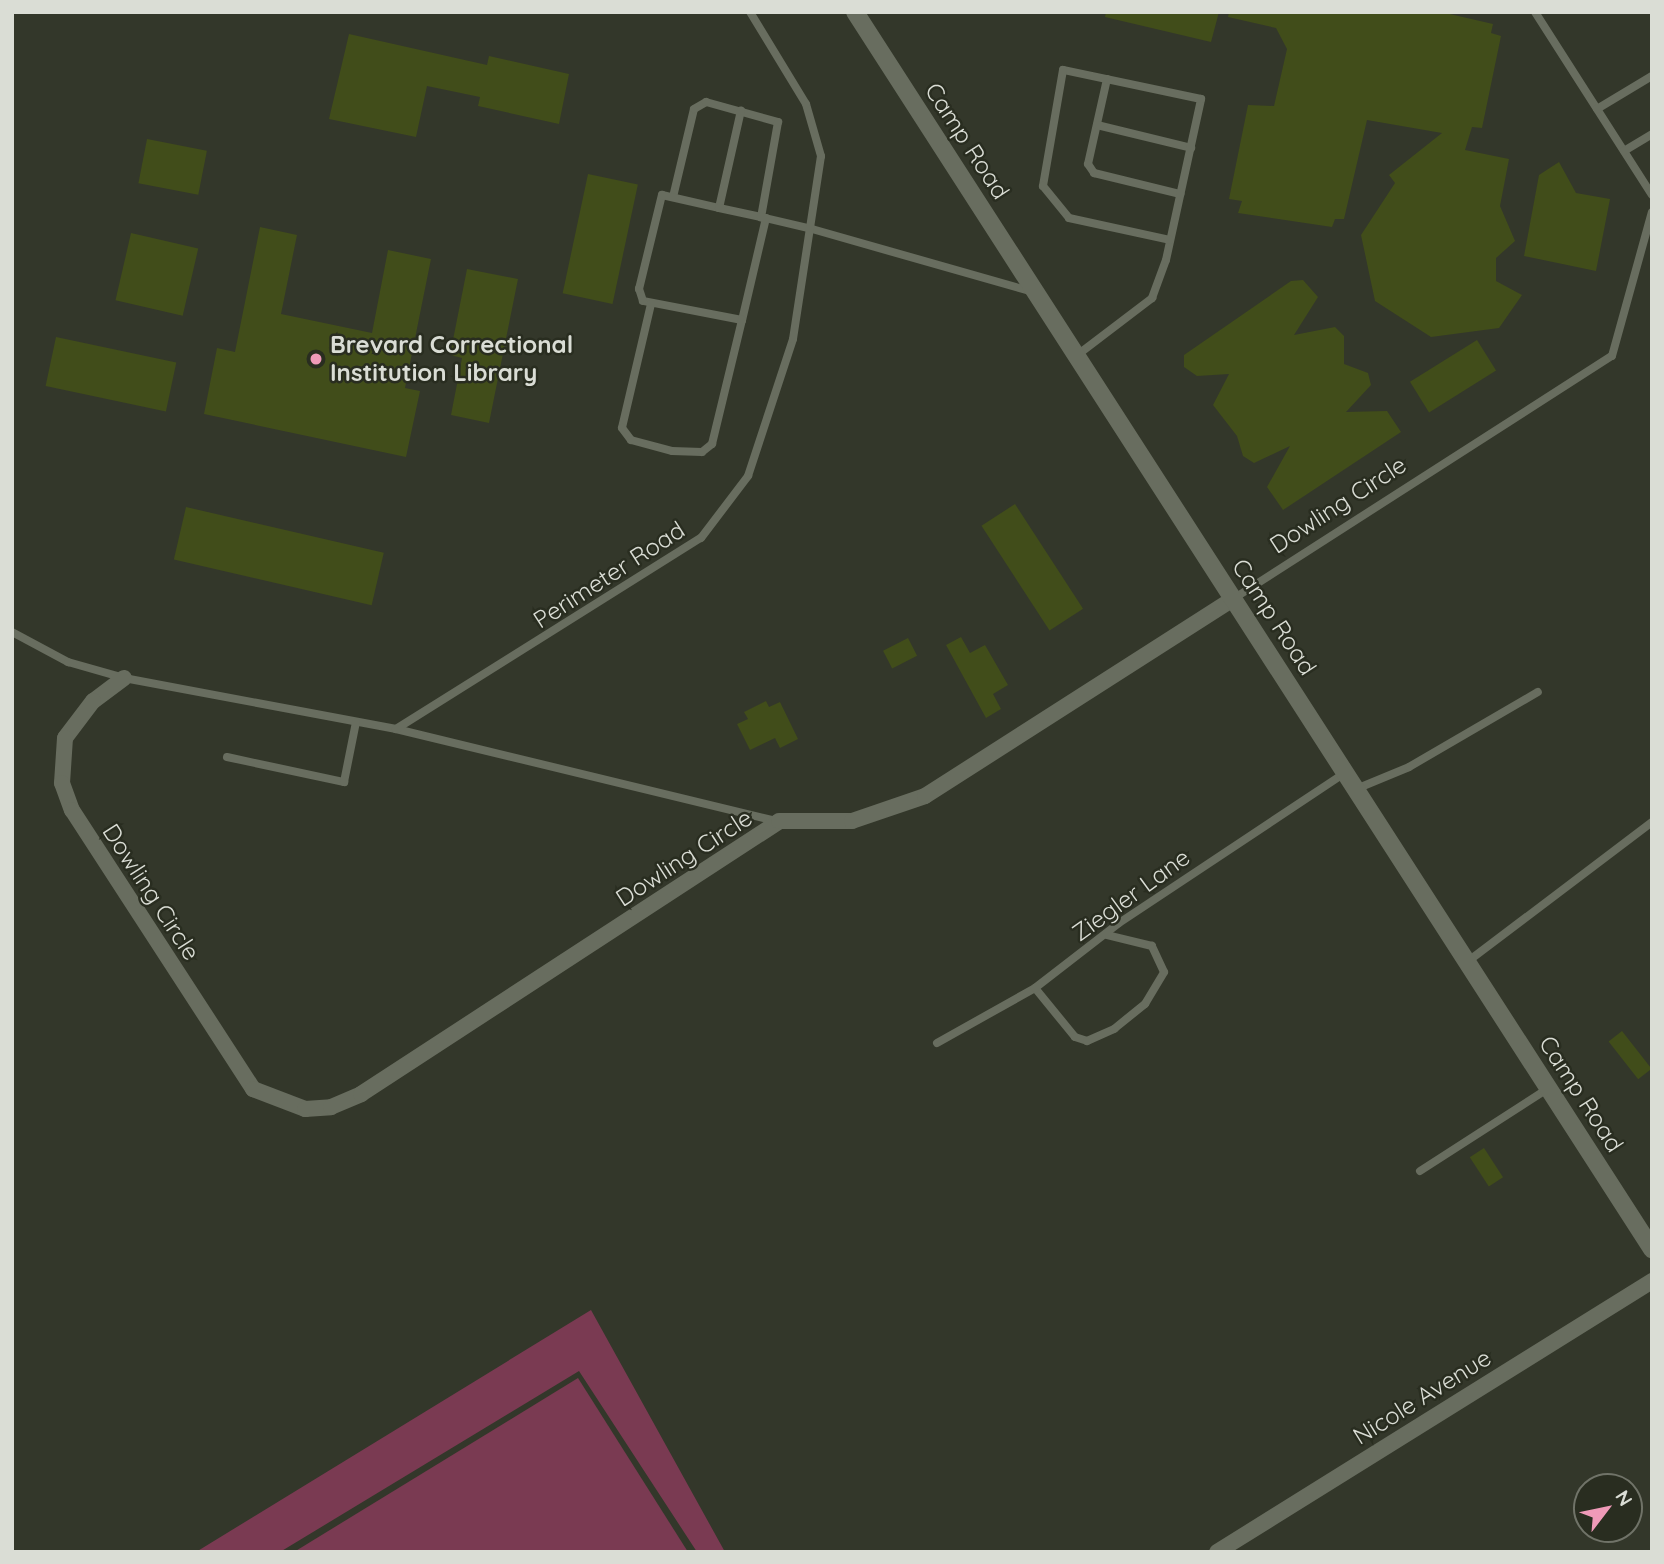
<!DOCTYPE html>
<html>
<head>
<meta charset="utf-8">
<style>
  body { margin:0 }
  #map { position:relative; width:1664px; height:1564px; overflow:hidden; background:#33372a; font-family:Quicksand,sans-serif }
  div>[style] { position:absolute }
  [style*='--x'] { left:calc(var(--x)*1px); top:calc(var(--y)*1px); width:calc(var(--w)*1px); rotate:calc(var(--a)*1deg) }
  .green>* { inset:0; background:#7a3a52 }
  .building>* { inset:0; background:#414d1a; transform-origin:0 0 }
  .lane>* { height:8px; margin:-4px; padding:0 4px; transform-origin:4px; border-radius:4px; background:#686d5f }
  .street>* { height:16px; margin:-8px; padding:0 8px; transform-origin:8px; border-radius:8px; background:#686d5f }
  .secondary>* { height:18px; margin:-9px; padding:0 9px; transform-origin:9px; border-radius:9px; background:#686d5f }
  .dots>* { width:19px; height:19px; translate:-50% -50%; box-sizing:border-box; border:4px solid #292d20; border-radius:50% }
  span { translate:-50% -50%; white-space:nowrap; text-align:center; line-height:1.15; -webkit-text-stroke:5px #292d20; paint-order:stroke }
  .street-label { font-size:24px; color:#daddd5 }
  .poi-label { font-size:24px; color:#daddd5; font-weight:700 }
  .left { translate:0 -50%; text-align:left }
  .frame { position:absolute; inset:0; border:14px solid #daddd5; pointer-events:none }
  .north { position:absolute; left:1573px; top:1473px; width:70px; height:70px; box-sizing:border-box; background:#292d20; border:2px solid #707368; border-radius:50%; rotate:58deg; font-size:19px; font-weight:700; line-height:28px; text-align:center; color:#daddd5 }
  .north::after { content:''; display:block; margin:auto; width:24px; height:32px; background:#ef9ab8; clip-path:polygon(50% 0,100% 100%,50% 72%,0 100%) }
</style>
</head>
<body>
<div id="map">
  <div class="green">
    <div style="clip-path:polygon(591px 1310px,725px 1552px,697px 1552px,579px 1371px,280px 1552px,196px 1552px)"></div>
    <div style="clip-path:polygon(578px 1378px,688px 1552px,294px 1552px)"></div>
  </div>
  <div class="building">
    <div style="clip-path:polygon(1106px 12px,1219px 12px,1211px 42px,1105px 17px)"></div>
    <div style="clip-path:polygon(1229px 12px,1441px 12px,1493px 24px,1491px 33px,1501px 36px,1482px 128px,1472px 127px,1465px 150px,1509px 159px,1500px 206px,1515px 241px,1496px 258px,1496px 281px,1522px 295px,1499px 328px,1431px 337px,1375px 301px,1361px 235px,1395px 183px,1389px 175px,1442px 133px,1367px 120px,1344px 219px,1335px 219px,1332px 227px,1238px 213px,1242px 201px,1229px 199px,1248px 105px,1274px 106px,1287px 49px,1276px 28px,1228px 17px)"></div>
    <div style="clip-path:polygon(349px 34px,487px 65px,489px 56px,569px 74px,559px 124px,478px 106px,480px 97px,427px 86px,416px 137px,329px 119px)"></div>
    <div style="left:147px;top:139px;width:61px;height:45px;rotate:11deg"></div>
    <div style="clip-path:polygon(1559px 162px,1576px 193px,1610px 199px,1596px 271px,1524px 256px,1539px 175px)"></div>
    <div style="left:588px;top:174px;width:51px;height:122px;rotate:12deg"></div>
    <div style="clip-path:polygon(260px 227px,297px 235px,281px 314px,372px 333px,388px 250px,431px 259px,405px 388px,420px 391px,406px 457px,204px 414px,217px 348px,235px 352px)"></div>
    <div style="left:131px;top:233px;width:69px;height:69px;rotate:13deg"></div>
    <div style="clip-path:polygon(467px 269px,518px 279px,489px 423px,451px 415px,462px 358px,450px 355px)"></div>
    <div style="clip-path:polygon(1303px 280px,1318px 297px,1294px 335px,1335px 327px,1344px 336px,1344px 364px,1368px 373px,1371px 385px,1346px 412px,1387px 411px,1401px 432px,1283px 510px,1267px 487px,1290px 446px,1254px 463px,1243px 456px,1237px 436px,1213px 405px,1229px 374px,1197px 376px,1184px 367px,1184px 355px,1291px 281px)"></div>
    <div style="left:56px;top:337px;width:123px;height:50px;rotate:12deg"></div>
    <div style="left:1477px;top:340px;width:36px;height:79px;rotate:58deg"></div>
    <div style="left:1015px;top:504px;width:125px;height:40px;rotate:57deg"></div>
    <div style="left:186px;top:507px;width:203px;height:54px;rotate:13deg"></div>
    <div style="clip-path:polygon(961px 637px,970px 653px,985px 645px,1008px 685px,993px 694px,1001px 709px,986px 718px,946px 645px)"></div>
    <div style="left:908px;top:638px;width:20px;height:28px;rotate:63deg"></div>
    <div style="clip-path:polygon(766px 701px,769px 707px,780px 702px,798px 739px,780px 748px,775px 738px,750px 750px,737px 724px,748px 719px,744px 712px)"></div>
    <div style="left:1622px;top:1031px;width:48px;height:17px;rotate:52deg"></div>
    <div style="left:1484px;top:1148px;width:35px;height:17px;rotate:57deg"></div>
  </div>
  <div class="lane">
    <div style="--x:1535;--y:12;--w:217;--a:57.4"></div>
    <div style="--x:1107;--y:79;--w:87;--a:102.6"></div>
    <div style="--x:1088;--y:164;--w:11;--a:56"></div>
    <div style="--x:1094;--y:173;--w:89;--a:13.7"></div>
    <div style="--x:1597;--y:109;--w:64;--a:-31"></div>
    <div style="--x:1097;--y:125;--w:97;--a:13.7"></div>
    <div style="--x:1624;--y:151;--w:33;--a:-31"></div>
    <div style="--x:673;--y:197;--w:90;--a:-76.6"></div>
    <div style="--x:694;--y:109;--w:14;--a:-30"></div>
    <div style="--x:706;--y:102;--w:75;--a:15.5"></div>
    <div style="--x:778;--y:122;--w:97;--a:100.1"></div>
    <div style="--x:719;--y:208;--w:100;--a:-77.3"></div>
    <div style="--x:766;--y:218;--w:105;--a:103.2"></div>
    <div style="--x:742;--y:320;--w:101;--a:-169.1"></div>
    <div style="--x:643;--y:301;--w:13;--a:-108"></div>
    <div style="--x:639;--y:289;--w:97;--a:-76.3"></div>
    <div style="--x:662;--y:195;--w:58;--a:12.8"></div>
    <div style="--x:719;--y:208;--w:43;--a:12.1"></div>
    <div style="--x:761;--y:217;--w:52;--a:13.2"></div>
    <div style="--x:812;--y:229;--w:230;--a:15.9"></div>
    <div style="--x:651;--y:304;--w:127;--a:103.2"></div>
    <div style="--x:622;--y:428;--w:15;--a:53"></div>
    <div style="--x:631;--y:440;--w:42;--a:15"></div>
    <div style="--x:672;--y:451;--w:30;--a:2"></div>
    <div style="--x:702;--y:452;--w:13;--a:-39"></div>
    <div style="--x:712;--y:444;--w:128;--a:-76.4"></div>
    <div style="--x:1076;--y:356;--w:96;--a:-37.3"></div>
    <div style="--x:1152;--y:298;--w:40;--a:-69.8"></div>
    <div style="--x:1166;--y:260;--w:165;--a:-77.7"></div>
    <div style="--x:1201;--y:99;--w:141;--a:-168.1"></div>
    <div style="--x:1063;--y:70;--w:118;--a:99.8"></div>
    <div style="--x:1043;--y:186;--w:41;--a:50.9"></div>
    <div style="--x:1069;--y:218;--w:103;--a:12.3"></div>
    <div style="--x:1233;--y:599;--w:450;--a:-32.7"></div>
    <div style="--x:1612;--y:356;--w:149;--a:-74.5"></div>
    <div style="--x:12;--y:632;--w:64;--a:28.2"></div>
    <div style="--x:68;--y:662;--w:58;--a:15.9"></div>
    <div style="--x:124;--y:678;--w:277;--a:10.6"></div>
    <div style="--x:396;--y:729;--w:391;--a:13.6"></div>
    <div style="--x:396;--y:729;--w:360;--a:-32.1"></div>
    <div style="--x:701;--y:538;--w:78;--a:-52.8"></div>
    <div style="--x:748;--y:476;--w:144;--a:-71.8"></div>
    <div style="--x:793;--y:339;--w:185;--a:-81.3"></div>
    <div style="--x:821;--y:156;--w:54;--a:-106.1"></div>
    <div style="--x:806;--y:104;--w:108;--a:-121.3"></div>
    <div style="--x:227;--y:757;--w:120;--a:12.1"></div>
    <div style="--x:344;--y:782;--w:61;--a:-78.7"></div>
    <div style="--x:1356;--y:789;--w:57;--a:-22.5"></div>
    <div style="--x:1409;--y:767;--w:149;--a:-30.2"></div>
    <div style="--x:1467;--y:962;--w:232;--a:-37.1"></div>
    <div style="--x:1035;--y:988;--w:63;--a:50.8"></div>
    <div style="--x:1075;--y:1037;--w:13;--a:18"></div>
    <div style="--x:1087;--y:1041;--w:30;--a:-24"></div>
    <div style="--x:1114;--y:1029;--w:40;--a:-39"></div>
    <div style="--x:1145;--y:1004;--w:37;--a:-59"></div>
    <div style="--x:1164;--y:972;--w:29;--a:-115"></div>
    <div style="--x:1152;--y:946;--w:46;--a:-166.3"></div>
    <div style="--x:937;--y:1043;--w:112;--a:-29.3"></div>
    <div style="--x:1035;--y:988;--w:106;--a:-37.7"></div>
    <div style="--x:1119;--y:923;--w:271;--a:-33.6"></div>
    <div style="--x:1420;--y:1171;--w:153;--a:-32.8"></div>
  </div>
  <div class="street">
    <div style="--x:124;--y:678;--w:39;--a:143"></div>
    <div style="--x:93;--y:701;--w:46;--a:127.1"></div>
    <div style="--x:65;--y:738;--w:45;--a:93.8"></div>
    <div style="--x:62;--y:783;--w:29;--a:70"></div>
    <div style="--x:72;--y:810;--w:333;--a:57"></div>
    <div style="--x:253;--y:1089;--w:56;--a:21"></div>
    <div style="--x:305;--y:1109;--w:26;--a:-4"></div>
    <div style="--x:331;--y:1107;--w:33;--a:-23"></div>
    <div style="--x:361;--y:1094;--w:499;--a:-33.1"></div>
    <div style="--x:779;--y:821;--w:73;--a:0"></div>
    <div style="--x:852;--y:821;--w:77;--a:-18.9"></div>
    <div style="--x:925;--y:796;--w:366;--a:-32.6"></div>
    <div style="--x:1217;--y:1552;--w:513;--a:-31.92"></div>
  </div>
  <div class="secondary">
    <div style="--x:855;--y:12;--w:1472;--a:57.21"></div>
  </div>
  <div class="dots">
    <div style="left:316px;top:359px;background:#ef9ab8"></div>
  </div>
  <div class="street-label">
    <span style="left:967px;top:141px;rotate:57deg">Camp Road</span>
    <span style="left:1338px;top:505px;rotate:-33deg">Dowling Circle</span>
    <span style="left:609px;top:575px;rotate:-33deg">Perimeter Road</span>
    <span style="left:1274px;top:617px;rotate:57deg">Camp Road</span>
    <span style="left:684px;top:858px;rotate:-33deg">Dowling Circle</span>
    <span style="left:151px;top:892px;rotate:57deg">Dowling Circle</span>
    <span style="left:1131px;top:895px;rotate:-36deg">Ziegler Lane</span>
    <span style="left:1581px;top:1094px;rotate:57deg">Camp Road</span>
    <span style="left:1422px;top:1397px;rotate:-32deg">Nicole Avenue</span>
  </div>
  <div class="poi-label">
    <span class="left" style="left:330px;top:359px">Brevard Correctional<br>Institution Library</span>
  </div>
  <div class="frame"></div>
  <div class="north">N</div>
</div>
</body>
</html>
